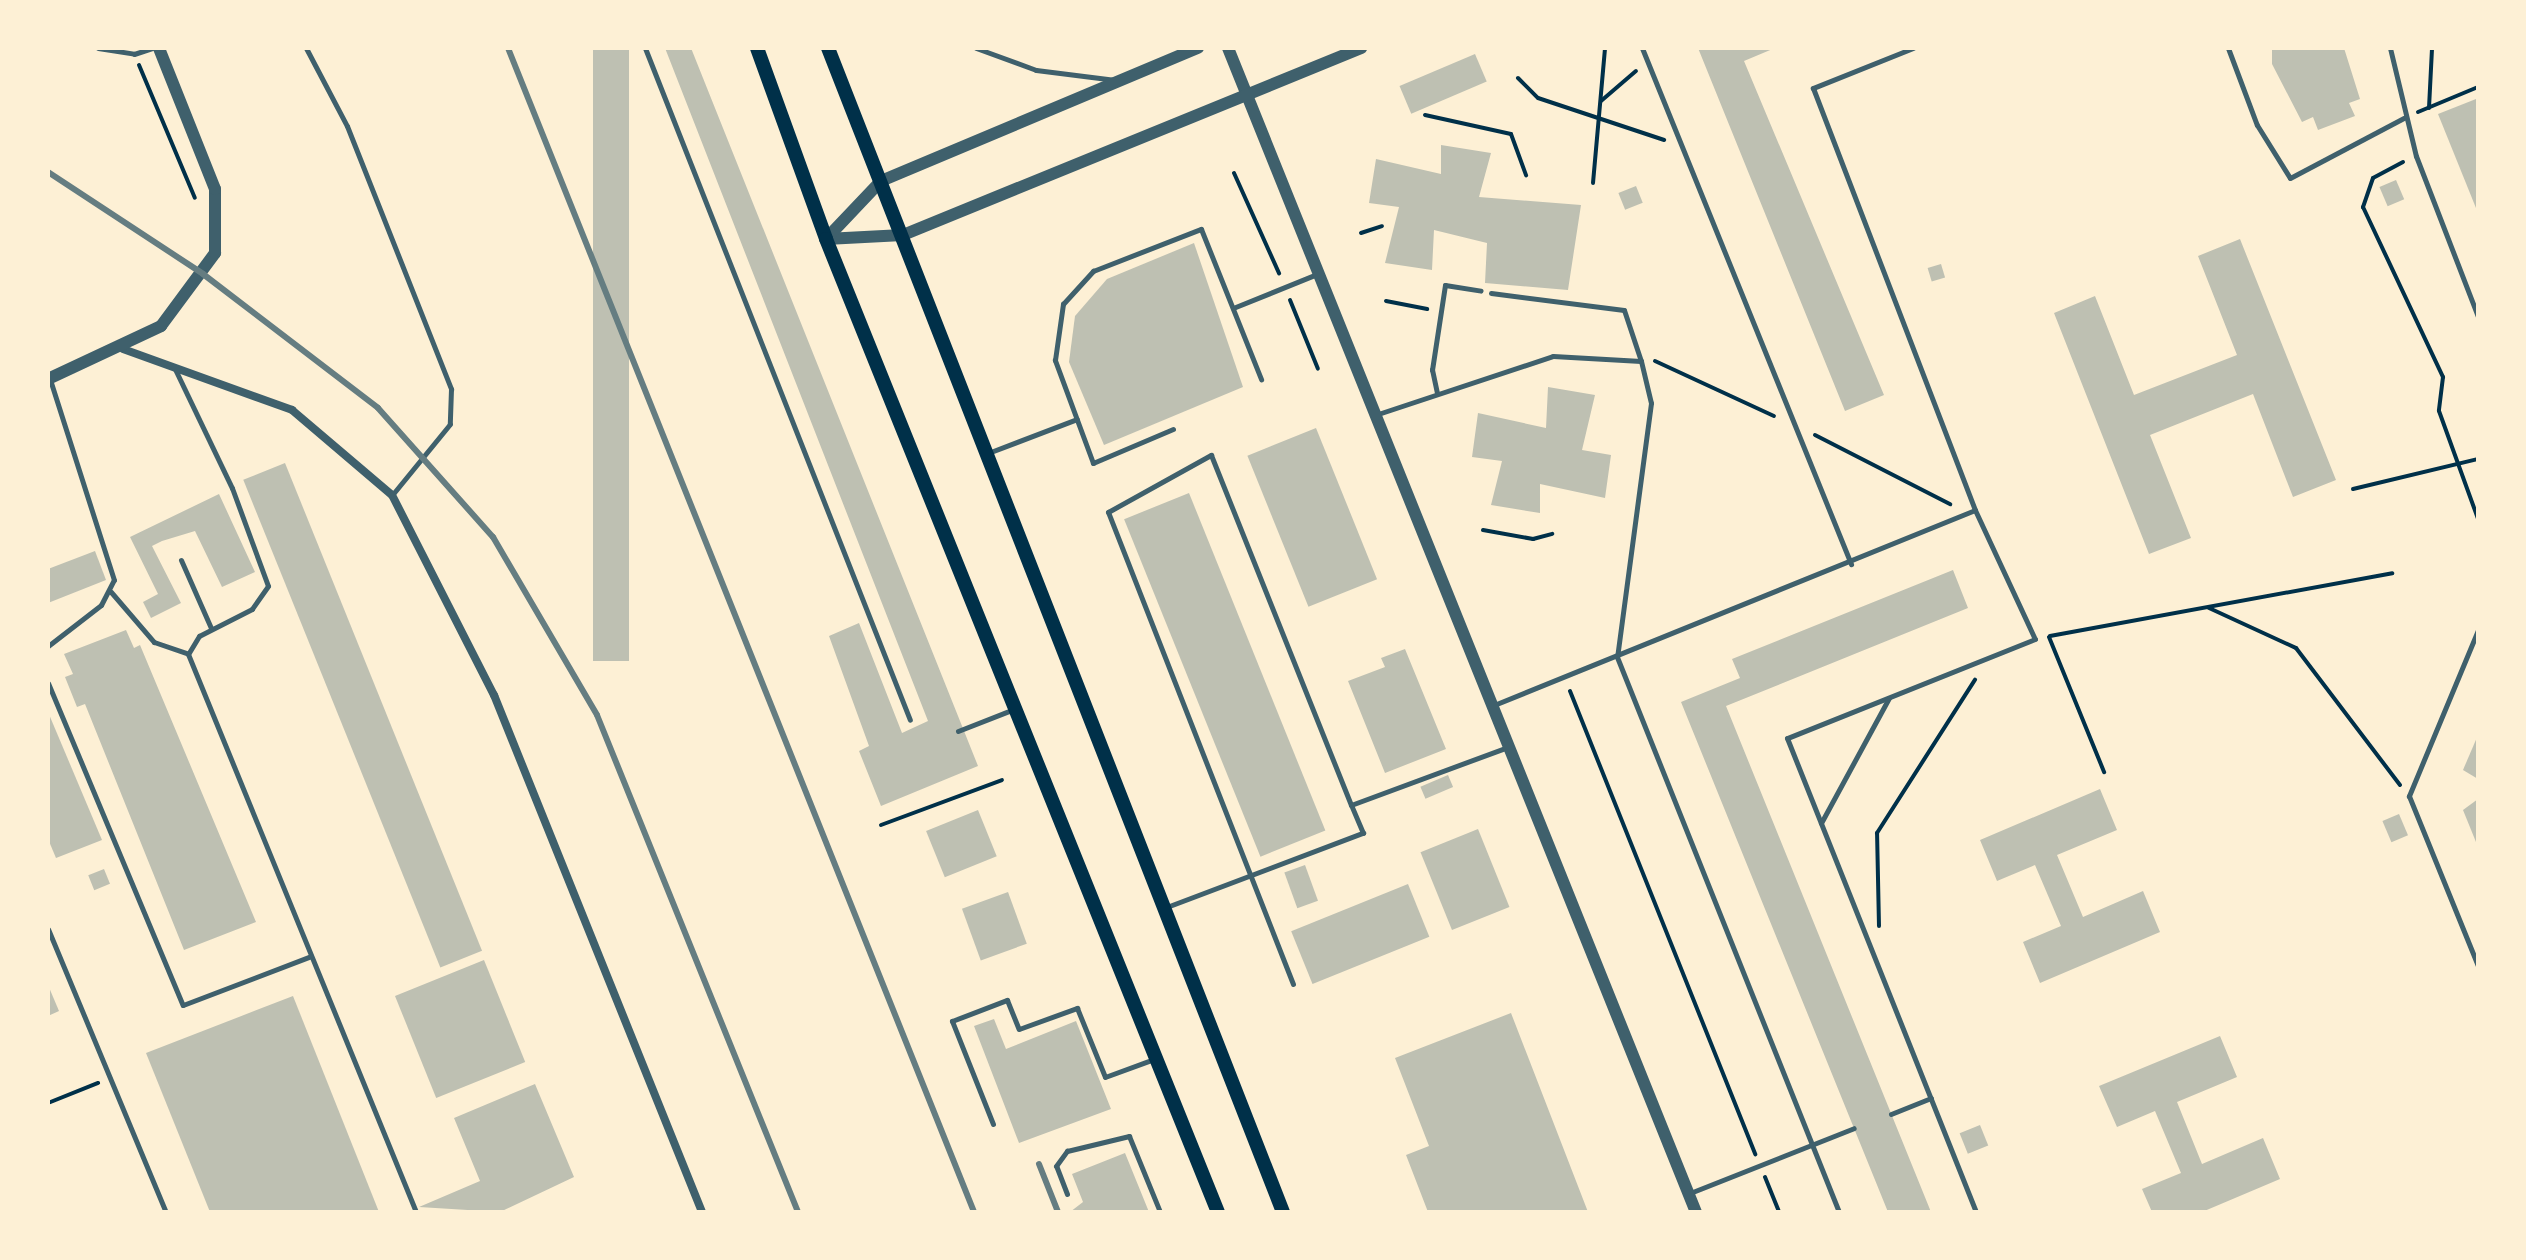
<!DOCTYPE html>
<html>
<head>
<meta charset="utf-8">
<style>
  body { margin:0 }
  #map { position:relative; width:2526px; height:1260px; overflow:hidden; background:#fdf0d5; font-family:"Exo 2",sans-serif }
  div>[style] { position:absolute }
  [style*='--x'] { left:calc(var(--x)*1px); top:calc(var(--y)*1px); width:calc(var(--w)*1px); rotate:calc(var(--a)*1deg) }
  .building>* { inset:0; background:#bec0b2; transform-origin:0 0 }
  .path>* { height:4px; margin:-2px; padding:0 2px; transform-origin:2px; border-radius:2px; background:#003049 }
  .service>* { height:5px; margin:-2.5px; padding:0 2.5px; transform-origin:2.5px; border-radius:2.5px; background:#3f606c }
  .minor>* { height:8px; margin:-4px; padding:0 4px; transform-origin:4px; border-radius:4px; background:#3f606c }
  .tertiary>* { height:12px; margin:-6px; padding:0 6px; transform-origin:6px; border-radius:6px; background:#3f606c }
  .secondary>* { height:14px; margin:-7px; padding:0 7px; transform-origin:7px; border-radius:7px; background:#003049 }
  .rail>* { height:6px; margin:-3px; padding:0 3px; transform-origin:3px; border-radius:3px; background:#657d81 }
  span { translate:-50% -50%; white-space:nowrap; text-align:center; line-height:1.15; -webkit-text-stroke:7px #fdf0d5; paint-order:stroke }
  .frame { position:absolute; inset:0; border:50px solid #fdf0d5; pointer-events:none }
</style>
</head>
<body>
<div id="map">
  <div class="building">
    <div style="left:593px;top:48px;width:36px;height:613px"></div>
    <div style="clip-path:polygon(665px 48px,691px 48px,978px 766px,881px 806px,859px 751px,869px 746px,829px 636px,859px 623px,902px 733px,928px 721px)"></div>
    <div style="clip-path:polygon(1698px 48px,1775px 48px,1744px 61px,1884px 395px,1845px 411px)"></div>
    <div style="clip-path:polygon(2272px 48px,2344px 48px,2360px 99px,2349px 103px,2355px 116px,2318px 130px,2313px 117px,2302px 122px,2272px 64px)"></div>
    <div style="left:1475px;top:54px;width:30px;height:82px;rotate:67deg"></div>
    <div style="clip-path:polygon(2476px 99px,2478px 104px,2478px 213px,2438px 114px)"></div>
    <div style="clip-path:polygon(1441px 145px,1491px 153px,1479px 197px,1581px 205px,1568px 290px,1485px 283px,1487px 243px,1434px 230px,1432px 270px,1385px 263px,1399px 207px,1369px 203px,1376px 159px,1441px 174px)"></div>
    <div style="left:2396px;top:180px;width:21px;height:18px;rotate:67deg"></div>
    <div style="left:1636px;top:186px;width:18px;height:19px;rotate:68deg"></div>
    <div style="clip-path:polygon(2240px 239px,2336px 480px,2293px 497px,2253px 394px,2150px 435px,2191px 538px,2149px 554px,2054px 313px,2095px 296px,2134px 395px,2237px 355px,2198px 256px)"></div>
    <div style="clip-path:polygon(1194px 243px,1243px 387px,1104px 445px,1069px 362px,1075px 316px,1107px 279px)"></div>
    <div style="left:1941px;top:264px;width:14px;height:14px;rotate:73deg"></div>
    <div style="clip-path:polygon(1548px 387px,1595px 395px,1582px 450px,1611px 455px,1605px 498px,1540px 484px,1540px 513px,1491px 505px,1502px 461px,1472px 457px,1478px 413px,1546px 428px)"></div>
    <div style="left:1316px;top:428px;width:163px;height:74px;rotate:68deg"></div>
    <div style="left:285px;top:463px;width:526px;height:45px;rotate:68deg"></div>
    <div style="left:1189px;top:493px;width:364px;height:70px;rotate:68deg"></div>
    <div style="clip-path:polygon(219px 494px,255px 572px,222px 587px,195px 531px,162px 541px,152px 546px,181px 603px,151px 618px,143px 602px,158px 594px,130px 537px)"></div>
    <div style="clip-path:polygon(95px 551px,106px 580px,48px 603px,48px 569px)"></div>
    <div style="clip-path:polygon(1953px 570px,1968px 608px,1726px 706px,1931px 1212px,1888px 1212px,1681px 702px,1740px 678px,1732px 659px)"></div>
    <div style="clip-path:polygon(126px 630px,134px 648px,140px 645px,256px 922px,184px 950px,85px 704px,77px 707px,65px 677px,73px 674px,64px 654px)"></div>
    <div style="clip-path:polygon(1405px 649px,1446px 749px,1385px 773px,1348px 681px,1385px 667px,1381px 658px)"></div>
    <div style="clip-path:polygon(48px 712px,102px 840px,56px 858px,48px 839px)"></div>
    <div style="clip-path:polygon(2478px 735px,2478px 779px,2463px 770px)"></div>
    <div style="left:1448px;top:775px;width:13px;height:30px;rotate:67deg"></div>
    <div style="clip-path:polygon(2100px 789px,2117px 830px,2057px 855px,2083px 917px,2143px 891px,2160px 932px,2040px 983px,2023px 942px,2061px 926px,2035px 865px,1997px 881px,1980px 840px)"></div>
    <div style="clip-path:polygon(2478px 799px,2478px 847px,2463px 810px)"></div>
    <div style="left:978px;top:810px;width:50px;height:56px;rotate:68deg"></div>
    <div style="left:2399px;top:814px;width:23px;height:18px;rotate:67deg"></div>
    <div style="left:1478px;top:829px;width:84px;height:62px;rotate:68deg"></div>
    <div style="left:1305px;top:865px;width:38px;height:22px;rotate:70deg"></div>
    <div style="left:104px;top:869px;width:16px;height:17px;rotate:68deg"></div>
    <div style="left:1408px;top:884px;width:57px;height:126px;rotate:68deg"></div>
    <div style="left:1008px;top:892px;width:55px;height:49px;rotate:70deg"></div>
    <div style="left:484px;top:960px;width:110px;height:96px;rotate:68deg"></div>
    <div style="clip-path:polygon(48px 985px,59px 1011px,48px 1016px)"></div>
    <div style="clip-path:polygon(293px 996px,379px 1212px,210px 1212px,146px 1053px)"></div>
    <div style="clip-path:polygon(1511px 1013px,1588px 1212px,1428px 1212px,1406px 1155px,1429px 1146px,1395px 1058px)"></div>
    <div style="clip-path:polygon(994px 1019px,1006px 1049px,1076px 1021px,1111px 1109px,1019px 1143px,974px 1026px)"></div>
    <div style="clip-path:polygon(2220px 1036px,2237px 1077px,2177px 1102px,2202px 1164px,2263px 1138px,2280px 1179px,2202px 1212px,2152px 1212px,2142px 1189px,2181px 1173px,2155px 1111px,2117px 1127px,2099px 1086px)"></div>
    <div style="clip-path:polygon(535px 1084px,574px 1177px,500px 1212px,419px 1207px,480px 1181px,454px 1118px)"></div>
    <div style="left:1980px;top:1125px;width:22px;height:22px;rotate:68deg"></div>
    <div style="clip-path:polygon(1125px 1153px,1149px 1212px,1070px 1212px,1083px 1202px,1072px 1174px)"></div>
  </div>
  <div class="path">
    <div style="--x:139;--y:65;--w:144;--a:67.2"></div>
    <div style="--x:1518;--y:78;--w:28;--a:45"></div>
    <div style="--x:1538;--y:98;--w:133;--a:18.4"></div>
    <div style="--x:1601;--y:101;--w:46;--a:-40.6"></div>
    <div style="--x:2429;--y:108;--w:60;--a:-87.1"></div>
    <div style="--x:2418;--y:112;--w:65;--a:-22.6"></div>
    <div style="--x:1425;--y:115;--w:88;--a:12.5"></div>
    <div style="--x:1511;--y:134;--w:44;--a:69.9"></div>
    <div style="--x:2403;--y:162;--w:34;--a:152"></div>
    <div style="--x:2373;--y:178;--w:31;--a:109"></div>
    <div style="--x:2363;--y:207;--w:188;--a:64.8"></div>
    <div style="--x:2443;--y:377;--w:34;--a:97"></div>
    <div style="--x:2439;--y:411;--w:115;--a:70.1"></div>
    <div style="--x:1234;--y:173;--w:110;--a:65.8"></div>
    <div style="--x:1593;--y:183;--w:136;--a:-84.9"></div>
    <div style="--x:1361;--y:233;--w:22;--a:-18"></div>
    <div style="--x:1290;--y:300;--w:74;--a:67.9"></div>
    <div style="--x:1386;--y:301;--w:42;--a:11"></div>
    <div style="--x:1655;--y:361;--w:131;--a:24.8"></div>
    <div style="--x:1815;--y:435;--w:152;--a:27.1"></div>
    <div style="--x:2353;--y:489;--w:129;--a:-13.5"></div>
    <div style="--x:1483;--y:530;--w:51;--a:10.2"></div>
    <div style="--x:1533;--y:539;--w:20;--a:-15"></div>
    <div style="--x:2209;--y:608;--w:96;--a:24.7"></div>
    <div style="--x:2296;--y:648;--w:172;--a:52.8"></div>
    <div style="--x:2050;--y:636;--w:348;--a:-10.4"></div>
    <div style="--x:2049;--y:637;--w:146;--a:67.8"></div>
    <div style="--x:1570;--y:691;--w:499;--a:68.2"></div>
    <div style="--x:881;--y:825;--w:129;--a:-20.4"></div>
    <div style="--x:1879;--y:926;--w:93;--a:-91.2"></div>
    <div style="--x:1877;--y:833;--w:182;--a:-57.4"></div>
    <div style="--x:48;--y:1103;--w:54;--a:-21.8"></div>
    <div style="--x:1765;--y:1177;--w:38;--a:68"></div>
  </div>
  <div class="service">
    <div style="--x:98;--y:48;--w:36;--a:9"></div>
    <div style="--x:134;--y:54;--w:19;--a:-18"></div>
    <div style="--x:306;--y:48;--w:88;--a:62.3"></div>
    <div style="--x:347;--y:126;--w:283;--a:68.4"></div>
    <div style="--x:451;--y:389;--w:35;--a:92"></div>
    <div style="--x:450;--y:424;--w:92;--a:129.2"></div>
    <div style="--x:645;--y:48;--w:722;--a:68.48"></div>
    <div style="--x:976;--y:48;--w:64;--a:20.1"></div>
    <div style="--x:1036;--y:70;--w:80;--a:7.2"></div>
    <div style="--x:1642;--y:48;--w:557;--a:67.95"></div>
    <div style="--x:1913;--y:48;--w:108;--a:158.2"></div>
    <div style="--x:1813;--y:88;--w:452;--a:69"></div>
    <div style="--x:1975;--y:510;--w:142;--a:65.1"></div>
    <div style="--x:2035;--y:639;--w:267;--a:158.2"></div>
    <div style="--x:1787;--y:738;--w:510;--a:68.26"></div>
    <div style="--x:2228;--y:48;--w:82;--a:69.4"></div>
    <div style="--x:2257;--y:125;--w:62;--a:58.1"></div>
    <div style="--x:2290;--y:178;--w:129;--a:-27.8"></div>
    <div style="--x:2390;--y:48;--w:111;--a:76.5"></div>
    <div style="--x:2416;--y:156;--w:173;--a:68.9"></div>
    <div style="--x:1491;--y:293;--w:134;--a:7.3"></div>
    <div style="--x:1624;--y:310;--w:54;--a:71.6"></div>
    <div style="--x:1233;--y:308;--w:91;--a:-22"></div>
    <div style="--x:174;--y:367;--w:134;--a:64.4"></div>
    <div style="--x:232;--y:488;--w:104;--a:69.8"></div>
    <div style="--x:268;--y:586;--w:28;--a:125"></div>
    <div style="--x:252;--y:609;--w:59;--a:153"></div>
    <div style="--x:199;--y:636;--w:21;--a:121"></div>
    <div style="--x:188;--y:654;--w:603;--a:67.77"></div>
    <div style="--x:1437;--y:393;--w:24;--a:-102"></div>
    <div style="--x:1432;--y:370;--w:86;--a:-81.3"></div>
    <div style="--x:1445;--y:285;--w:36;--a:9"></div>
    <div style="--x:1378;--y:414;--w:184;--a:-18.3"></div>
    <div style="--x:1553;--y:356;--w:88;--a:3.3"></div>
    <div style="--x:1641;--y:361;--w:43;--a:76.6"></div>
    <div style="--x:1651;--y:403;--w:256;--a:97.6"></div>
    <div style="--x:1617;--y:657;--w:598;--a:68.2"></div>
    <div style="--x:1173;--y:429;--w:87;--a:157"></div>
    <div style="--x:1093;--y:463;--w:110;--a:-110.3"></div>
    <div style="--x:1055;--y:360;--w:57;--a:-81.9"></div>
    <div style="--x:1063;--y:304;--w:45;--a:-47.7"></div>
    <div style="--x:1093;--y:271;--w:116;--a:-21.3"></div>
    <div style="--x:1201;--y:229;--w:162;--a:68.2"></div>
    <div style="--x:988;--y:453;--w:95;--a:-20.9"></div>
    <div style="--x:181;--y:560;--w:74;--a:66.2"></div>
    <div style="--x:111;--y:592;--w:66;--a:49.3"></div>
    <div style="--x:154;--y:642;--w:36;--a:19"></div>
    <div style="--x:2478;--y:630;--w:180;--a:112.6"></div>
    <div style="--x:2409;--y:796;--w:183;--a:67.9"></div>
    <div style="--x:48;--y:646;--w:67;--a:-37.7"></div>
    <div style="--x:101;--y:605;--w:28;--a:-63"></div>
    <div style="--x:114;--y:580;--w:211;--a:-107.7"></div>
    <div style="--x:48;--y:683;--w:349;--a:67.3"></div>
    <div style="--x:183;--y:1005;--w:137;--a:-20.9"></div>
    <div style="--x:1494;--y:705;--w:519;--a:-22.07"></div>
    <div style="--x:958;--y:731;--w:60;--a:-21.4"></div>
    <div style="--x:1821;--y:823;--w:142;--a:-61.5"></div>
    <div style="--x:1164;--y:908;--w:213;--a:-20.7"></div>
    <div style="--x:1363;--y:833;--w:30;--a:-113"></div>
    <div style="--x:48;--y:929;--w:307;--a:67.4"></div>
    <div style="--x:1293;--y:984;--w:507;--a:-111.4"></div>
    <div style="--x:1108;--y:512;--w:118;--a:-29"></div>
    <div style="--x:1211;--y:455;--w:377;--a:68.2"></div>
    <div style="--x:1351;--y:805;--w:167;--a:-20.3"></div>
    <div style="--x:1891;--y:1114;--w:43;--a:-21.8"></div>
    <div style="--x:993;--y:1124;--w:111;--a:-111.7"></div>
    <div style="--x:952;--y:1021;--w:59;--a:-20.9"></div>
    <div style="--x:1007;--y:1000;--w:31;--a:68"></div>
    <div style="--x:1019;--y:1029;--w:62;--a:-19.9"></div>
    <div style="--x:1077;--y:1008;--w:74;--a:67.9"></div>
    <div style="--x:1105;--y:1077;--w:52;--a:-20.2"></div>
    <div style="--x:1690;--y:1193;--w:176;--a:-21.6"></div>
    <div style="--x:1067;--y:1194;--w:30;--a:-111"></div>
    <div style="--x:1056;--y:1166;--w:19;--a:-54"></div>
    <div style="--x:1067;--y:1151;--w:64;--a:-13.6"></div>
    <div style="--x:1129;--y:1136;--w:82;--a:67.8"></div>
  </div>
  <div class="minor">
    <div style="--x:123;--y:349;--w:180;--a:19.8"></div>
    <div style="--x:292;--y:410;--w:131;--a:40.4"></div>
    <div style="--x:392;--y:495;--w:225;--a:63"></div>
    <div style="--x:494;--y:695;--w:557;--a:68.08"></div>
  </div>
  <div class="tertiary">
    <div style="--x:1228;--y:48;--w:1255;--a:68.1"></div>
    <div style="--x:826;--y:239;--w:77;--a:-3"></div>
    <div style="--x:903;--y:235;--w:495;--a:-22.2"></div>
    <div style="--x:826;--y:239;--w:80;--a:-46.5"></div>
    <div style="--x:881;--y:181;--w:344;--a:-22.8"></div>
    <div style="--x:48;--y:379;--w:125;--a:-25.1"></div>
    <div style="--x:161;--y:326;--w:91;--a:-53.5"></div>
    <div style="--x:215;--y:253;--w:64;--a:-90"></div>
    <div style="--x:215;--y:189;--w:152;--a:-111.7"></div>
  </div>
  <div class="secondary">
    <div style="--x:757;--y:48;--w:203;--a:70.1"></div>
    <div style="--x:826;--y:239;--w:1049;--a:68.06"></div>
    <div style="--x:828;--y:48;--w:1250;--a:68.65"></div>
  </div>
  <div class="rail">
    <div style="--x:508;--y:48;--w:1254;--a:68.18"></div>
    <div style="--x:48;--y:172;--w:186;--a:33.3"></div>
    <div style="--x:203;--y:274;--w:220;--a:37.4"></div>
    <div style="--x:378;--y:408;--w:173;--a:48.3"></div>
    <div style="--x:493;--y:537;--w:206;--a:59.7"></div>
    <div style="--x:597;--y:715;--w:536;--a:67.98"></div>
    <div style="--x:1039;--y:1164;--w:52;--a:68.4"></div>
  </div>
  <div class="frame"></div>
</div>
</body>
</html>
